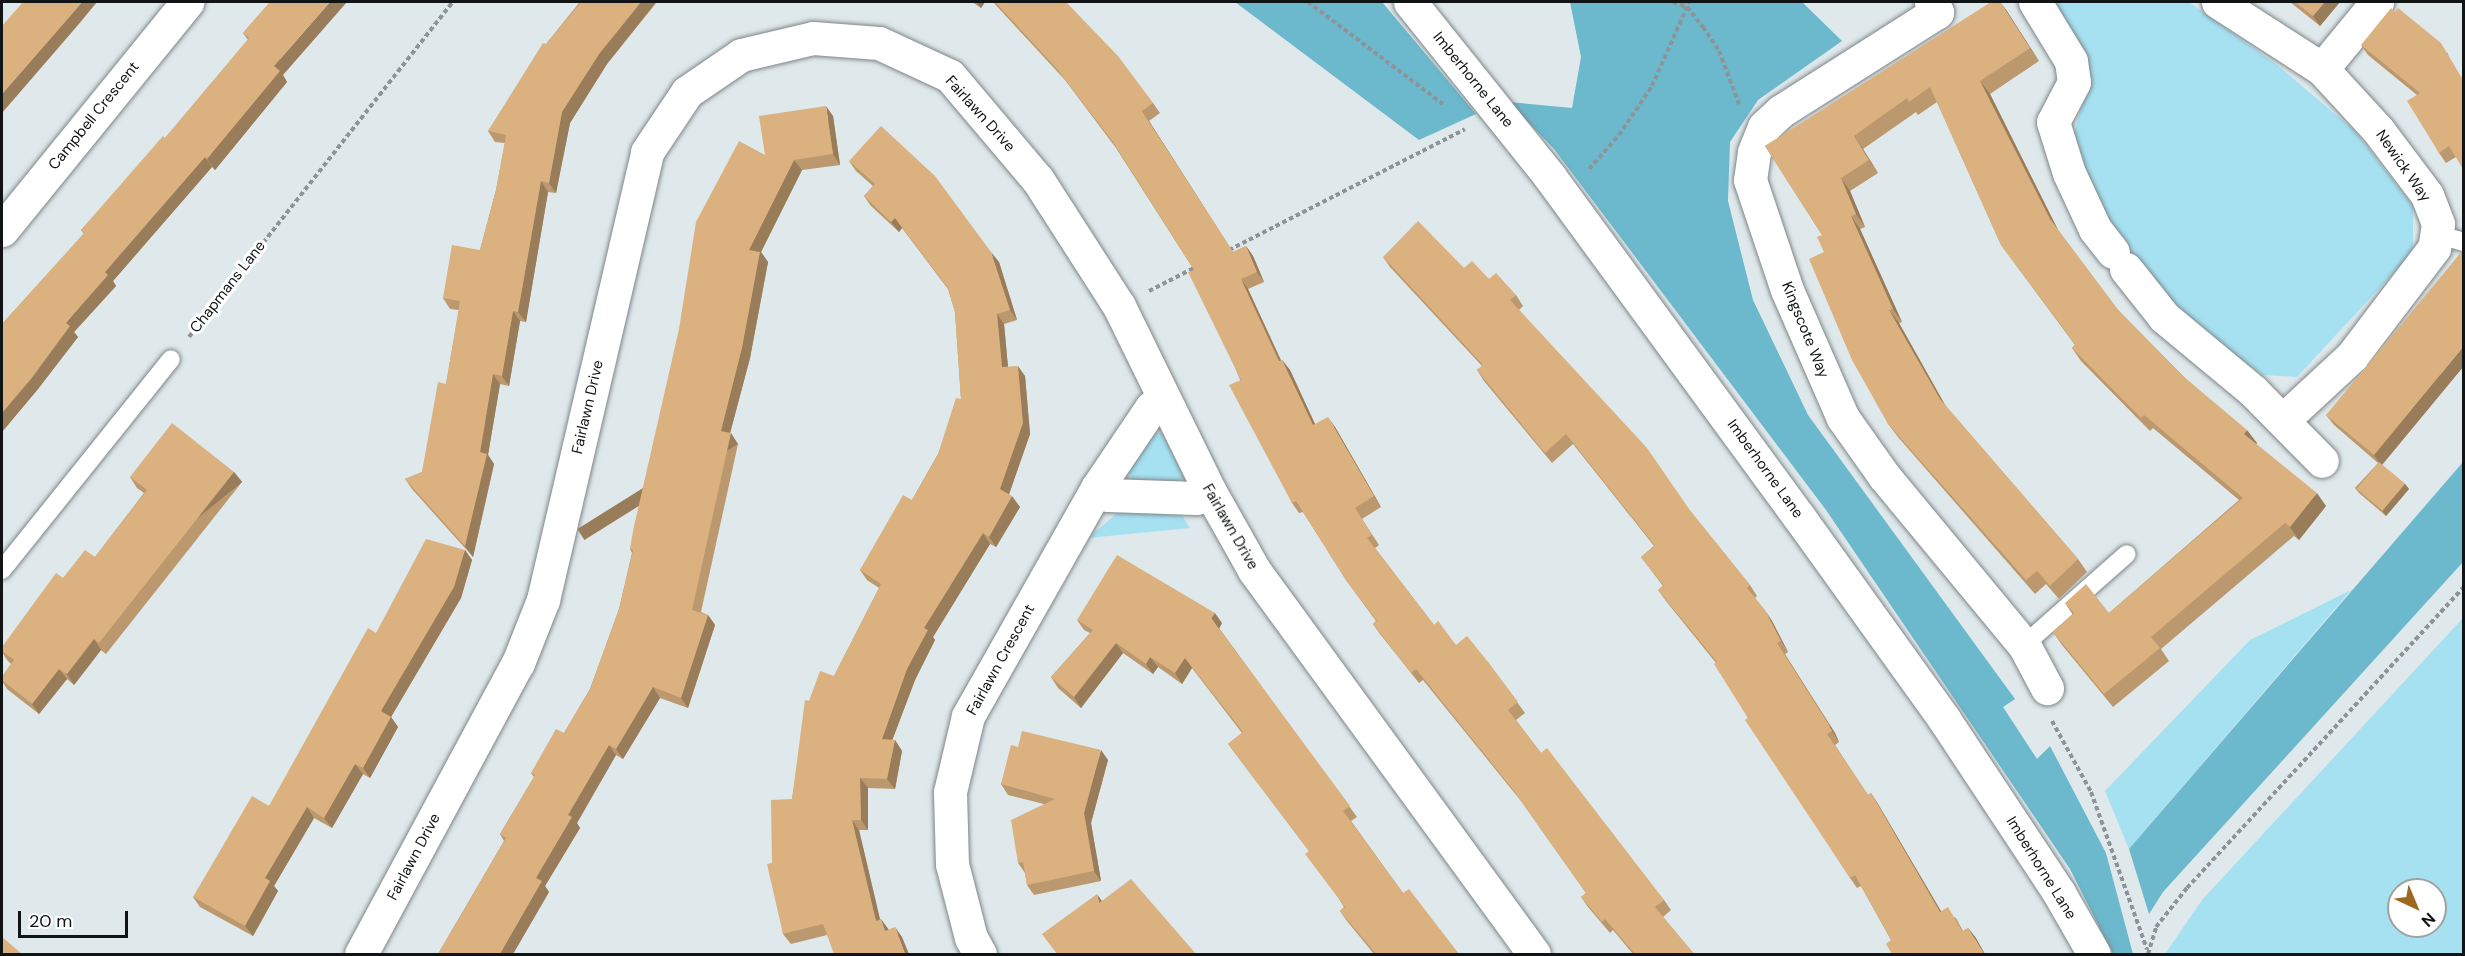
<!DOCTYPE html>
<html>
<head>
<meta charset="utf-8">
<style>
  body { margin:0 }
  #map { position:relative; width:2465px; height:956px; overflow:hidden; background:#dfe8eb; font-family:"DM Sans",sans-serif }
  div>[style] { position:absolute }
  [style*='--x'] { left:calc(var(--x)*1px); top:calc(var(--y)*1px); width:calc(var(--w)*1px); rotate:calc(var(--a)*1deg) }
  .green>* { inset:0; background:#a6e1f2 }
  .forest>* { inset:0; background:#6cb8cd }
  .path>* { height:4px; margin-top:-2px; transform-origin:0; background:repeating-linear-gradient(90deg,#8d9396 0 4.5px,transparent 0 7.5px) }
  .roads { filter:drop-shadow(0 0 2px #7e8688) drop-shadow(0 0 2px #7e8688) }
  .service>* { height:18px; margin:-9px; padding:0 9px; transform-origin:9px; border-radius:9px; background:#fff }
  .minor>* { height:33px; margin:-16.5px; padding:0 16.5px; transform-origin:16.5px; border-radius:16.5px; background:#fff }
  .tertiary>* { height:33px; margin:-16.5px; padding:0 16.5px; transform-origin:16.5px; border-radius:16.5px; background:#fff }
  .wall>* { inset:0; background:#bb986d }
  .shaded-wall>* { inset:0; background:#997c59; transform-origin:0 0 }
  .building>* { inset:0; background:#dab17f; transform-origin:0 0 }
  span { translate:-50% -50%; white-space:nowrap; text-align:center; line-height:1.15; -webkit-text-stroke:6px #fff; paint-order:stroke }
  .street-label { font-size:15px; color:#111415 }
  .frame { position:absolute; inset:0; border:3px solid #111415; pointer-events:none }
  .north { position:absolute; left:2387px; top:878px; width:60px; height:60px; box-sizing:border-box; background:#fff; border:2px solid #a0a1a1; border-radius:50%; rotate:136deg; font-size:16px; font-weight:700; line-height:24px; text-align:center; color:#111415 }
  .north::after { content:''; display:block; margin:auto; width:21px; height:27px; background:#9c691e; clip-path:polygon(50% 0,100% 100%,50% 72%,0 100%) }
  .scale { position:absolute; left:18px; top:911px; width:110px; height:27px; box-sizing:border-box; border:3px solid #111415; border-top:0; padding-left:8px; font-size:18px; line-height:21px; white-space:nowrap; color:#111415; -webkit-text-stroke:4px #fff; paint-order:stroke }
</style>
</head>
<body>
<div id="map">
  <div class="green">
    <div style="clip-path:polygon(2049px 2px,2189px 2px,2276px 64px,2355px 131px,2413px 206px,2413px 252px,2297px 377px,2262px 375px,2176px 311px,2105px 217px,2072px 141px,2086px 90px)"></div>
    <div style="clip-path:polygon(1163px 432px,1185px 477px,1172px 484px,1133px 483px,1127px 468px,1145px 435px)"></div>
    <div style="clip-path:polygon(1150px 504px,1178px 509px,1190px 528px,1088px 538px,1116px 514px)"></div>
    <div style="clip-path:polygon(2351px 590px,2129px 849px,2105px 791px,2250px 640px)"></div>
    <div style="clip-path:polygon(evenodd,2463px 618px,2463px 954px,2165px 954px,2202px 900px,2463px 618px,2399px 890px,2435px 890px,2435px 926px,2399px 926px,2399px 890px)"></div>
  </div>
  <div class="forest">
    <div style="clip-path:polygon(1235px 2px,1382px 2px,1476px 114px,1419px 140px)"></div>
    <div style="clip-path:polygon(1570px 2px,1802px 2px,1842px 41px,1758px 100px,1730px 142px,1728px 201px,1753px 300px,1808px 415px,2015px 699px,2003px 707px,2037px 759px,2050px 746px,2106px 853px,2133px 954px,2113px 954px,2070px 869px,1826px 510px,1554px 149px,1509px 102px,1572px 108px,1581px 57px)"></div>
    <div style="clip-path:polygon(2463px 462px,2463px 562px,2163px 892px,2149px 914px,2129px 849px)"></div>
  </div>
  <div class="path">
    <div style="--x:1308;--y:2;--w:169;--a:37.1"></div>
    <div style="--x:1673;--y:2;--w:15;--a:20"></div>
    <div style="--x:1687;--y:7;--w:26;--a:51"></div>
    <div style="--x:1703;--y:27;--w:29;--a:56"></div>
    <div style="--x:1719;--y:51;--w:57;--a:69.3"></div>
    <div style="--x:1589;--y:169;--w:45;--a:-48.6"></div>
    <div style="--x:1619;--y:135;--w:59;--a:-56"></div>
    <div style="--x:1652;--y:86;--w:92;--a:-66.2"></div>
    <div style="--x:1229;--y:250;--w:265;--a:-27.1"></div>
    <div style="--x:1149;--y:291;--w:53;--a:-27.1"></div>
    <div style="--x:189;--y:337;--w:427;--a:-51.8"></div>
    <div style="--x:2052;--y:721;--w:81;--a:61.2"></div>
    <div style="--x:2091;--y:792;--w:167;--a:70.4"></div>
    <div style="--x:2148;--y:954;--w:28;--a:-73"></div>
    <div style="--x:2156;--y:927;--w:50;--a:-51.5"></div>
    <div style="--x:2187;--y:888;--w:409;--a:-47.4"></div>
  </div>
  <div class="roads">
    <div class="service">
      <div style="--x:2436;--y:234;--w:29;--a:16"></div>
      <div style="--x:2;--y:570;--w:270;--a:-51.3"></div>
      <div style="--x:2024;--y:645;--w:137;--a:-41.5"></div>
    </div>
    <div class="minor">
      <div style="--x:1931;--y:2;--w:12;--a:59"></div>
      <div style="--x:1937;--y:12;--w:185;--a:147.6"></div>
      <div style="--x:1781;--y:111;--w:23;--a:137"></div>
      <div style="--x:1764;--y:127;--w:27;--a:112"></div>
      <div style="--x:1754;--y:152;--w:28;--a:98"></div>
      <div style="--x:1750;--y:180;--w:116;--a:71.4"></div>
      <div style="--x:1787;--y:290;--w:140;--a:66.4"></div>
      <div style="--x:1843;--y:418;--w:71;--a:54.7"></div>
      <div style="--x:1884;--y:476;--w:219;--a:50.4"></div>
      <div style="--x:2024;--y:645;--w:49;--a:61.9"></div>
      <div style="--x:2035;--y:2;--w:69;--a:58.6"></div>
      <div style="--x:2071;--y:61;--w:21;--a:82"></div>
      <div style="--x:2074;--y:82;--w:45;--a:117.7"></div>
      <div style="--x:2053;--y:122;--w:53;--a:72.6"></div>
      <div style="--x:2069;--y:173;--w:62;--a:65.1"></div>
      <div style="--x:2095;--y:229;--w:29;--a:52"></div>
      <div style="--x:2218;--y:2;--w:124;--a:32.8"></div>
      <div style="--x:2322;--y:69;--w:83;--a:47.4"></div>
      <div style="--x:2378;--y:130;--w:81;--a:53"></div>
      <div style="--x:2427;--y:195;--w:31;--a:69"></div>
      <div style="--x:2438;--y:224;--w:24;--a:99"></div>
      <div style="--x:2434;--y:248;--w:136;--a:127.2"></div>
      <div style="--x:2352;--y:356;--w:94;--a:137.2"></div>
      <div style="--x:2322;--y:69;--w:87;--a:-50.6"></div>
      <div style="--x:2;--y:230;--w:294;--a:-50.9"></div>
      <div style="--x:2126;--y:269;--w:61;--a:51.6"></div>
      <div style="--x:2164;--y:317;--w:116;--a:39.7"></div>
      <div style="--x:2253;--y:391;--w:98;--a:45.4"></div>
      <div style="--x:1097;--y:488;--w:13;--a:32"></div>
      <div style="--x:1108;--y:495;--w:88;--a:2"></div>
      <div style="--x:1196;--y:498;--w:15;--a:-32"></div>
      <div style="--x:361;--y:954;--w:331;--a:-61.7"></div>
      <div style="--x:518;--y:663;--w:68;--a:-68.4"></div>
      <div style="--x:543;--y:600;--w:460;--a:-76.9"></div>
      <div style="--x:647;--y:152;--w:72;--a:-56.3"></div>
      <div style="--x:687;--y:92;--w:65;--a:-34.4"></div>
      <div style="--x:741;--y:55;--w:74;--a:-13.3"></div>
      <div style="--x:813;--y:38;--w:66;--a:4.3"></div>
      <div style="--x:879;--y:43;--w:78;--a:24.9"></div>
      <div style="--x:950;--y:76;--w:136;--a:49.8"></div>
      <div style="--x:1038;--y:180;--w:150;--a:57.3"></div>
      <div style="--x:1119;--y:306;--w:205;--a:63.9"></div>
      <div style="--x:1209;--y:490;--w:92;--a:60.6"></div>
      <div style="--x:1254;--y:570;--w:475;--a:53.9"></div>
      <div style="--x:980;--y:954;--w:18;--a:-119"></div>
      <div style="--x:971;--y:938;--w:76;--a:-104.4"></div>
      <div style="--x:952;--y:864;--w:72;--a:-91.6"></div>
      <div style="--x:950;--y:792;--w:78;--a:-76.7"></div>
      <div style="--x:968;--y:716;--w:262;--a:-60.5"></div>
      <div style="--x:1097;--y:488;--w:97;--a:-56"></div>
      <div style="--x:1151;--y:408;--w:15;--a:-37"></div>
    </div>
    <div class="tertiary">
      <div style="--x:1410;--y:2;--w:224;--a:51.3"></div>
      <div style="--x:1550;--y:177;--w:421;--a:53.8"></div>
      <div style="--x:1799;--y:517;--w:249;--a:54.3"></div>
      <div style="--x:1944;--y:719;--w:209;--a:56.5"></div>
      <div style="--x:2059;--y:893;--w:70;--a:60.2"></div>
    </div>
  </div>
  <div class="wall">
    <div style="clip-path:polygon(270px 2px,283px 75px,287px 82px,215px 170px,212px 167px,113px 281px,116px 286px,74px 332px,78px 337px,38px 389px,2px 432px,2px 324px,84px 234px,81px 230px,165px 138px,248px 40px,243px 33px)"></div>
    <div style="clip-path:polygon(578px 2px,657px 2px,607px 64px,570px 123px,556px 193px,548px 192px,526px 322px,520px 321px,509px 386px,500px 384px,488px 455px,494px 464px,473px 557px,412px 489px,405px 479px,422px 472px,446px 384px,459px 310px,450px 309px,443px 298px,480px 250px,496px 190px,505px 143px,495px 142px,488px 131px,546px 44px,579px 3px)"></div>
    <div style="clip-path:polygon(972px 2px,985px 2px,981px 8px)"></div>
    <div style="clip-path:polygon(993px 2px,1066px 2px,1153px 103px,1160px 113px,1149px 121px,1233px 252px,1246px 246px,1253px 256px,1264px 282px,1248px 289px,1281px 360px,1282px 360px,1290px 370px,1315px 424px,1335px 427px,1381px 507px,1362px 519px,1379px 545px,1375px 548px,1434px 625px,1456px 645px,1488px 662px,1525px 713px,1516px 720px,1541px 753px,1664px 900px,1671px 910px,1663px 917px,1694px 954px,1633px 954px,1613px 930px,1610px 933px,1588px 907px,1581px 897px,1586px 893px,1521px 801px,1423px 680px,1419px 683px,1380px 634px,1373px 624px,1376px 621px,1346px 580px,1303px 512px,1299px 513px,1292px 503px,1194px 270px,1116px 148px,1065px 80px)"></div>
    <div style="clip-path:polygon(2000px 2px,2039px 61px,1990px 94px,2058px 230px,2118px 310px,2184px 377px,2257px 443px,2256px 444px,2326px 506px,2299px 540px,2294px 536px,2161px 649px,2169px 661px,2113px 707px,2062px 645px,2053px 632px,2073px 615px,2065px 603px,2109px 613px,2239px 500px,2153px 428px,2150px 431px,2081px 361px,2072px 348px,2075px 345px,2001px 245px,1937px 102px,1918px 115px,1916px 112px,1863px 149px,1878px 173px,1850px 191px,1865px 227px,1860px 229px,1902px 322px,1899px 323px,1945px 405px,2078px 559px,2087px 572px,2059px 599px,2046px 584px,2035px 594px,1898px 437px,1888px 424px,1824px 252px,1822px 235px,1765px 146px)"></div>
    <div style="clip-path:polygon(2290px 2px,2340px 2px,2320px 26px)"></div>
    <div style="clip-path:polygon(2361px 45px,2448px 53px,2456px 157px,2446px 163px,2439px 153px,2417px 95px,2368px 55px)"></div>
    <div style="clip-path:polygon(833px 116px,840px 165px,802px 170px,761px 252px,768px 262px,750px 358px,730px 433px,738px 444px,701px 612px,708px 615px,715px 625px,688px 708px,660px 698px,623px 759px,616px 755px,577px 823px,580px 828px,545px 886px,549px 892px,513px 954px,438px 954px,504px 841px,500px 834px,534px 777px,531px 773px,564px 733px,590px 689px,619px 609px,632px 553px,630px 549px,765px 155px)"></div>
    <div style="clip-path:polygon(849px 161px,999px 262px,1017px 320px,1004px 324px,1008px 367px,1025px 376px,1030px 434px,1009px 494px,1020px 507px,996px 547px,990px 544px,933px 637px,935px 640px,915px 680px,892px 740px,895px 740px,902px 751px,895px 789px,868px 788px,868px 830px,859px 830px,880px 920px,881px 919px,888px 930px,902px 937px,827px 935px,791px 944px,783px 934px,772px 863px,792px 799px,809px 701px,834px 676px,879px 588px,867px 580px,860px 570px,912px 500px,938px 454px,961px 399px,955px 312px,948px 289px,902px 228px,899px 232px,871px 206px,864px 196px,873px 186px,856px 171px)"></div>
    <div style="clip-path:polygon(1383px 257px,1464px 268px,1489px 279px,1516px 295px,1523px 306px,1519px 310px,1690px 511px,1750px 585px,1757px 596px,1755px 598px,1772px 621px,1788px 652px,1785px 654px,1835px 733px,1839px 742px,1835px 745px,1868px 795px,1871px 793px,1878px 804px,1941px 912px,1956px 918px,1963px 931px,1968px 928px,1976px 938px,1891px 940px,1861px 886px,1857px 888px,1850px 878px,1748px 718px,1716px 663px,1666px 601px,1658px 590px,1663px 586px,1641px 557px,1654px 546px,1573px 444px,1552px 463px,1484px 381px,1477px 370px,1482px 366px,1390px 267px)"></div>
    <div style="clip-path:polygon(2463px 367px,2382px 465px,2405px 484px,2409px 489px,2386px 516px,2359px 493px,2355px 488px,2378px 463px,2334px 425px,2326px 415px)"></div>
    <div style="clip-path:polygon(234px 472px,242px 482px,106px 654px,101px 650px,74px 685px,67px 679px,39px 714px,7px 689px,2px 681px,2px 677px,11px 664px,7px 660px,2px 652px,2px 647px,63px 578px,95px 557px,144px 493px,137px 488px,130px 477px)"></div>
    <div style="clip-path:polygon(465px 550px,472px 560px,461px 598px,391px 717px,398px 727px,370px 778px,363px 774px,332px 828px,314px 818px,274px 886px,278px 891px,253px 936px,200px 907px,193px 897px,269px 806px,376px 633px)"></div>
    <div style="clip-path:polygon(1077px 620px,1222px 623px,1219px 628px,1357px 817px,1351px 821px,1403px 893px,1459px 954px,1374px 954px,1347px 921px,1340px 911px,1344px 907px,1309px 851px,1228px 744px,1242px 733px,1192px 668px,1182px 684px,1158px 667px,1153px 674px,1123px 653px,1081px 708px,1058px 688px,1051px 677px,1090px 633px,1084px 630px)"></div>
    <div style="clip-path:polygon(1018px 747px,1108px 760px,1091px 823px,1101px 881px,1034px 895px,1027px 885px,1025px 873px,1018px 863px,1044px 804px,1008px 795px,1001px 784px)"></div>
  </div>
  <div class="shaded-wall">
    <div style="clip-path:polygon(82px 2px,97px 2px,78px 25px,2px 113px,2px 94px)"></div>
    <div style="clip-path:polygon(330px 2px,347px 2px,283px 75px,287px 82px,215px 170px,207px 159px,274px 66px)"></div>
    <div style="clip-path:polygon(641px 2px,656px 2px,607px 64px,570px 123px,556px 193px,549px 183px,562px 112px,599px 54px)"></div>
    <div style="clip-path:polygon(976px 2px,985px 2px,981px 8px)"></div>
    <div style="clip-path:polygon(2000px 2px,2007px 11px,2039px 61px,2030px 48px)"></div>
    <div style="clip-path:polygon(2325px 2px,2340px 2px,2320px 26px,2313px 16px)"></div>
    <div style="clip-path:polygon(1980px 81px,1990px 94px,2059px 232px,2050px 219px)"></div>
    <div style="clip-path:polygon(826px 106px,833px 116px,840px 165px,833px 154px)"></div>
    <div style="clip-path:polygon(1142px 111px,1149px 121px,1240px 263px,1233px 252px)"></div>
    <div style="clip-path:polygon(1854px 136px,1863px 149px,1878px 173px,1869px 160px)"></div>
    <div style="clip-path:polygon(205px 157px,212px 167px,113px 281px,116px 286px,74px 332px,78px 337px,38px 389px,2px 432px,2px 413px,66px 323px,105px 272px)"></div>
    <div style="clip-path:polygon(794px 160px,802px 170px,761px 252px,768px 262px,750px 358px,728px 441px,721px 431px,749px 250px)"></div>
    <div style="clip-path:polygon(1841px 178px,1850px 191px,1865px 227px,1856px 214px)"></div>
    <div style="clip-path:polygon(541px 181px,548px 192px,526px 322px,518px 312px)"></div>
    <div style="clip-path:polygon(1851px 216px,1860px 229px,1902px 322px,1893px 309px)"></div>
    <div style="clip-path:polygon(895px 218px,902px 228px,899px 232px,891px 222px)"></div>
    <div style="clip-path:polygon(1246px 246px,1253px 256px,1264px 282px,1257px 272px)"></div>
    <div style="clip-path:polygon(991px 252px,999px 262px,1017px 320px,1010px 310px)"></div>
    <div style="clip-path:polygon(1241px 279px,1248px 289px,1286px 372px,1279px 361px)"></div>
    <div style="clip-path:polygon(1889px 310px,1899px 323px,1949px 412px,1940px 399px)"></div>
    <div style="clip-path:polygon(513px 311px,520px 321px,509px 386px,502px 376px)"></div>
    <div style="clip-path:polygon(997px 314px,1004px 324px,1009px 378px,1002px 367px)"></div>
    <div style="clip-path:polygon(2463px 347px,2463px 367px,2381px 466px,2374px 455px)"></div>
    <div style="clip-path:polygon(1282px 360px,1290px 370px,1320px 435px,1313px 425px)"></div>
    <div style="clip-path:polygon(1018px 366px,1025px 376px,1030px 434px,1007px 500px,1000px 489px)"></div>
    <div style="clip-path:polygon(493px 374px,500px 384px,488px 455px,494px 464px,473px 557px,465px 546px)"></div>
    <div style="clip-path:polygon(1328px 417px,1335px 427px,1381px 507px,1374px 496px)"></div>
    <div style="clip-path:polygon(2247px 430px,2257px 443px,2253px 447px,2244px 434px)"></div>
    <div style="left:731px;top:433px;width:13px;height:181px;rotate:58deg"></div>
    <div style="left:234px;top:472px;width:13px;height:218px;rotate:51deg"></div>
    <div style="clip-path:polygon(2405px 484px,2409px 489px,2386px 516px,2382px 510px)"></div>
    <div style="clip-path:polygon(2317px 493px,2326px 506px,2299px 540px,2290px 527px)"></div>
    <div style="clip-path:polygon(1012px 496px,1020px 507px,996px 547px,989px 537px)"></div>
    <div style="clip-path:polygon(983px 533px,990px 544px,933px 637px,935px 640px,915px 680px,889px 749px,882px 739px,907px 669px,924px 628px)"></div>
    <div style="clip-path:polygon(465px 550px,472px 560px,461px 598px,391px 717px,398px 727px,370px 778px,363px 768px,381px 711px)"></div>
    <div style="clip-path:polygon(1765px 610px,1772px 621px,1788px 652px,1781px 641px)"></div>
    <div style="clip-path:polygon(1215px 613px,1222px 623px,1219px 629px,1211px 618px)"></div>
    <div style="clip-path:polygon(708px 615px,715px 625px,688px 708px,681px 698px)"></div>
    <div style="clip-path:polygon(94px 639px,101px 650px,74px 685px,67px 674px)"></div>
    <div style="clip-path:polygon(1116px 643px,1123px 653px,1081px 708px,1074px 697px)"></div>
    <div style="clip-path:polygon(1777px 643px,1835px 733px,1839px 742px,1832px 731px)"></div>
    <div style="clip-path:polygon(1150px 657px,1158px 667px,1153px 674px,1146px 664px)"></div>
    <div style="clip-path:polygon(1185px 658px,1192px 668px,1182px 684px,1175px 673px)"></div>
    <div style="clip-path:polygon(59px 669px,67px 679px,39px 714px,32px 704px)"></div>
    <div style="clip-path:polygon(653px 687px,660px 698px,623px 759px,616px 749px)"></div>
    <div style="clip-path:polygon(895px 740px,902px 751px,895px 789px,887px 779px)"></div>
    <div style="clip-path:polygon(609px 745px,616px 755px,577px 823px,580px 828px,545px 886px,549px 892px,513px 954px,500px 954px,536px 878px,568px 815px)"></div>
    <div style="clip-path:polygon(1101px 750px,1108px 760px,1091px 823px,1101px 881px,1094px 871px,1084px 813px)"></div>
    <div style="clip-path:polygon(355px 764px,363px 774px,332px 828px,324px 818px)"></div>
    <div style="clip-path:polygon(860px 778px,868px 788px,868px 830px,861px 820px)"></div>
    <div style="clip-path:polygon(1871px 793px,1878px 804px,1948px 923px,1940px 912px)"></div>
    <div style="clip-path:polygon(307px 807px,314px 818px,274px 886px,278px 891px,253px 936px,245px 926px,265px 878px)"></div>
    <div style="clip-path:polygon(852px 820px,859px 830px,883px 932px,876px 921px)"></div>
    <div style="clip-path:polygon(1097px 894px,1104px 904px,1099px 903px)"></div>
    <div style="clip-path:polygon(881px 919px,889px 930px,885px 931px)"></div>
    <div style="clip-path:polygon(895px 927px,902px 937px,909px 954px,905px 954px)"></div>
    <div style="clip-path:polygon(1968px 928px,1976px 938px,1985px 954px,1984px 954px)"></div>
  </div>
  <div class="building">
    <div style="clip-path:polygon(23px 2px,82px 2px,71px 15px,2px 94px,2px 26px)"></div>
    <div style="clip-path:polygon(270px 2px,330px 2px,274px 66px,280px 71px,207px 159px,205px 157px,105px 272px,108px 275px,66px 323px,70px 326px,31px 379px,2px 413px,2px 324px,84px 233px,81px 230px,163px 136px,165px 138px,249px 38px,243px 33px)"></div>
    <div style="clip-path:polygon(581px 2px,641px 2px,599px 54px,562px 112px,549px 183px,541px 181px,518px 312px,513px 311px,502px 376px,493px 374px,480px 452px,487px 454px,465px 546px,405px 479px,422px 472px,438px 382px,446px 384px,460px 301px,443px 298px,452px 245px,480px 250px,496px 190px,506px 135px,488px 131px,543px 43px,546px 44px)"></div>
    <div style="clip-path:polygon(995px 2px,1066px 2px,1118px 56px,1153px 103px,1142px 111px,1233px 252px,1246px 246px,1257px 272px,1241px 279px,1279px 361px,1282px 360px,1313px 425px,1328px 417px,1374px 496px,1355px 508px,1372px 535px,1367px 538px,1434px 625px,1438px 621px,1456px 645px,1467px 636px,1488px 662px,1518px 702px,1508px 710px,1541px 753px,1547px 748px,1664px 900px,1655px 907px,1694px 954px,1635px 954px,1605px 919px,1602px 922px,1581px 897px,1586px 893px,1514px 791px,1416px 669px,1411px 673px,1373px 624px,1377px 621px,1346px 580px,1296px 501px,1292px 503px,1229px 385px,1241px 380px,1188px 272px,1194px 270px,1113px 142px,1057px 69px)"></div>
    <div style="clip-path:polygon(1991px 2px,2000px 2px,2030px 48px,1980px 81px,2050px 219px,2118px 310px,2184px 377px,2247px 430px,2244px 434px,2317px 493px,2290px 527px,2285px 523px,2151px 637px,2160px 648px,2104px 694px,2053px 632px,2074px 613px,2065px 603px,2086px 584px,2109px 613px,2243px 498px,2144px 415px,2141px 418px,2072px 348px,2075px 344px,2001px 245px,1930px 87px,1909px 102px,1907px 98px,1854px 136px,1869px 160px,1841px 178px,1856px 214px,1851px 216px,1893px 309px,1889px 310px,1940px 399px,2078px 559px,2050px 586px,2037px 571px,2026px 580px,1888px 424px,1852px 360px,1809px 259px,1824px 252px,1817px 237px,1822px 235px,1765px 146px)"></div>
    <div style="clip-path:polygon(2295px 2px,2325px 2px,2313px 16px)"></div>
    <div style="clip-path:polygon(2391px 8px,2395px 12px,2398px 8px,2441px 43px,2463px 80px,2463px 169px,2449px 146px,2439px 153px,2407px 101px,2420px 93px,2361px 45px)"></div>
    <div style="clip-path:polygon(826px 106px,833px 154px,794px 160px,749px 250px,760px 252px,742px 348px,721px 431px,731px 433px,692px 610px,708px 615px,681px 698px,653px 687px,616px 749px,609px 745px,568px 815px,572px 817px,536px 878px,542px 881px,500px 954px,438px 954px,506px 838px,500px 834px,535px 775px,531px 773px,556px 729px,564px 733px,590px 689px,619px 609px,633px 550px,630px 549px,633px 531px,679px 329px,696px 222px,739px 141px,765px 155px,759px 116px)"></div>
    <div style="clip-path:polygon(881px 126px,935px 176px,991px 252px,1010px 310px,997px 314px,1002px 367px,1018px 366px,1023px 423px,1000px 489px,1012px 496px,989px 537px,983px 533px,924px 628px,928px 630px,907px 669px,882px 739px,895px 740px,887px 779px,860px 778px,861px 820px,852px 820px,876px 921px,881px 919px,885px 931px,895px 927px,905px 954px,834px 954px,823px 924px,783px 934px,767px 864px,772px 863px,771px 800px,792px 799px,805px 700px,809px 701px,820px 671px,834px 676px,881px 584px,860px 570px,903px 495px,912px 500px,938px 454px,956px 398px,961px 399px,955px 312px,948px 288px,895px 218px,891px 222px,864px 196px,875px 184px,849px 161px)"></div>
    <div style="clip-path:polygon(1418px 221px,1464px 268px,1472px 261px,1489px 279px,1496px 273px,1516px 295px,1510px 300px,1647px 448px,1689px 509px,1750px 585px,1747px 588px,1765px 610px,1781px 641px,1777px 643px,1828px 723px,1832px 731px,1827px 734px,1868px 795px,1871px 793px,1940px 912px,1948px 907px,1962px 931px,1968px 928px,1984px 954px,1892px 954px,1886px 944px,1891px 940px,1855px 875px,1850px 878px,1745px 720px,1748px 718px,1714px 664px,1717px 662px,1658px 590px,1664px 586px,1641px 557px,1655px 546px,1566px 434px,1545px 453px,1477px 370px,1483px 365px,1383px 257px)"></div>
    <div style="clip-path:polygon(2463px 250px,2463px 347px,2374px 455px,2326px 415px)"></div>
    <div style="clip-path:polygon(172px 423px,234px 472px,99px 643px,94px 639px,67px 674px,59px 669px,32px 704px,2px 680px,2px 677px,14px 660px,2px 651px,2px 647px,56px 573px,63px 578px,85px 550px,95px 557px,147px 490px,130px 477px)"></div>
    <div style="left:2379px;top:462px;width:34px;height:35px;rotate:40deg"></div>
    <div style="clip-path:polygon(426px 539px,465px 550px,454px 587px,381px 711px,391px 717px,363px 768px,355px 764px,324px 818px,307px 807px,265px 878px,270px 881px,245px 926px,193px 897px,252px 796px,269px 806px,368px 628px,376px 633px)"></div>
    <div style="clip-path:polygon(1117px 555px,1215px 613px,1211px 618px,1350px 806px,1343px 811px,1403px 893px,1409px 889px,1459px 954px,1376px 954px,1340px 911px,1345px 907px,1305px 854px,1309px 851px,1228px 744px,1243px 732px,1185px 658px,1175px 673px,1150px 657px,1146px 664px,1116px 643px,1074px 697px,1051px 677px,1093px 630px,1077px 620px)"></div>
    <div style="clip-path:polygon(1022px 731px,1101px 750px,1084px 813px,1094px 871px,1027px 885px,1023px 862px,1018px 863px,1011px 820px,1055px 799px,1001px 784px,1011px 745px,1018px 747px)"></div>
    <div style="clip-path:polygon(1131px 879px,1196px 954px,1057px 954px,1042px 934px,1097px 894px,1099px 903px)"></div>
    <div style="clip-path:polygon(2px 937px,22px 954px,2px 954px)"></div>
  </div>
  <div class="street-label">
    <span style="left:1473px;top:80px;rotate:51deg">Imberhorne Lane</span>
    <span style="left:980px;top:114px;rotate:48deg">Fairlawn Drive</span>
    <span style="left:94px;top:116px;rotate:-51deg">Campbell Crescent</span>
    <span style="left:2403px;top:166px;rotate:55deg">Newick Way</span>
    <span style="left:228px;top:287px;rotate:-52deg">Chapmans Lane</span>
    <span style="left:1805px;top:330px;rotate:68deg">Kingscote Way</span>
    <span style="left:588px;top:407px;rotate:-77deg">Fairlawn Drive</span>
    <span style="left:1765px;top:469px;rotate:54deg">Imberhorne Lane</span>
    <span style="left:1230px;top:527px;rotate:60deg">Fairlawn Drive</span>
    <span style="left:1001px;top:660px;rotate:-61deg">Fairlawn Crescent</span>
    <span style="left:414px;top:857px;rotate:-62deg">Fairlawn Drive</span>
    <span style="left:2041px;top:868px;rotate:58deg">Imberhorne Lane</span>
  </div>
  <div class="frame"></div>
  <div class="north">N</div>
  <div class="scale">20 m</div>
</div>
</body>
</html>
